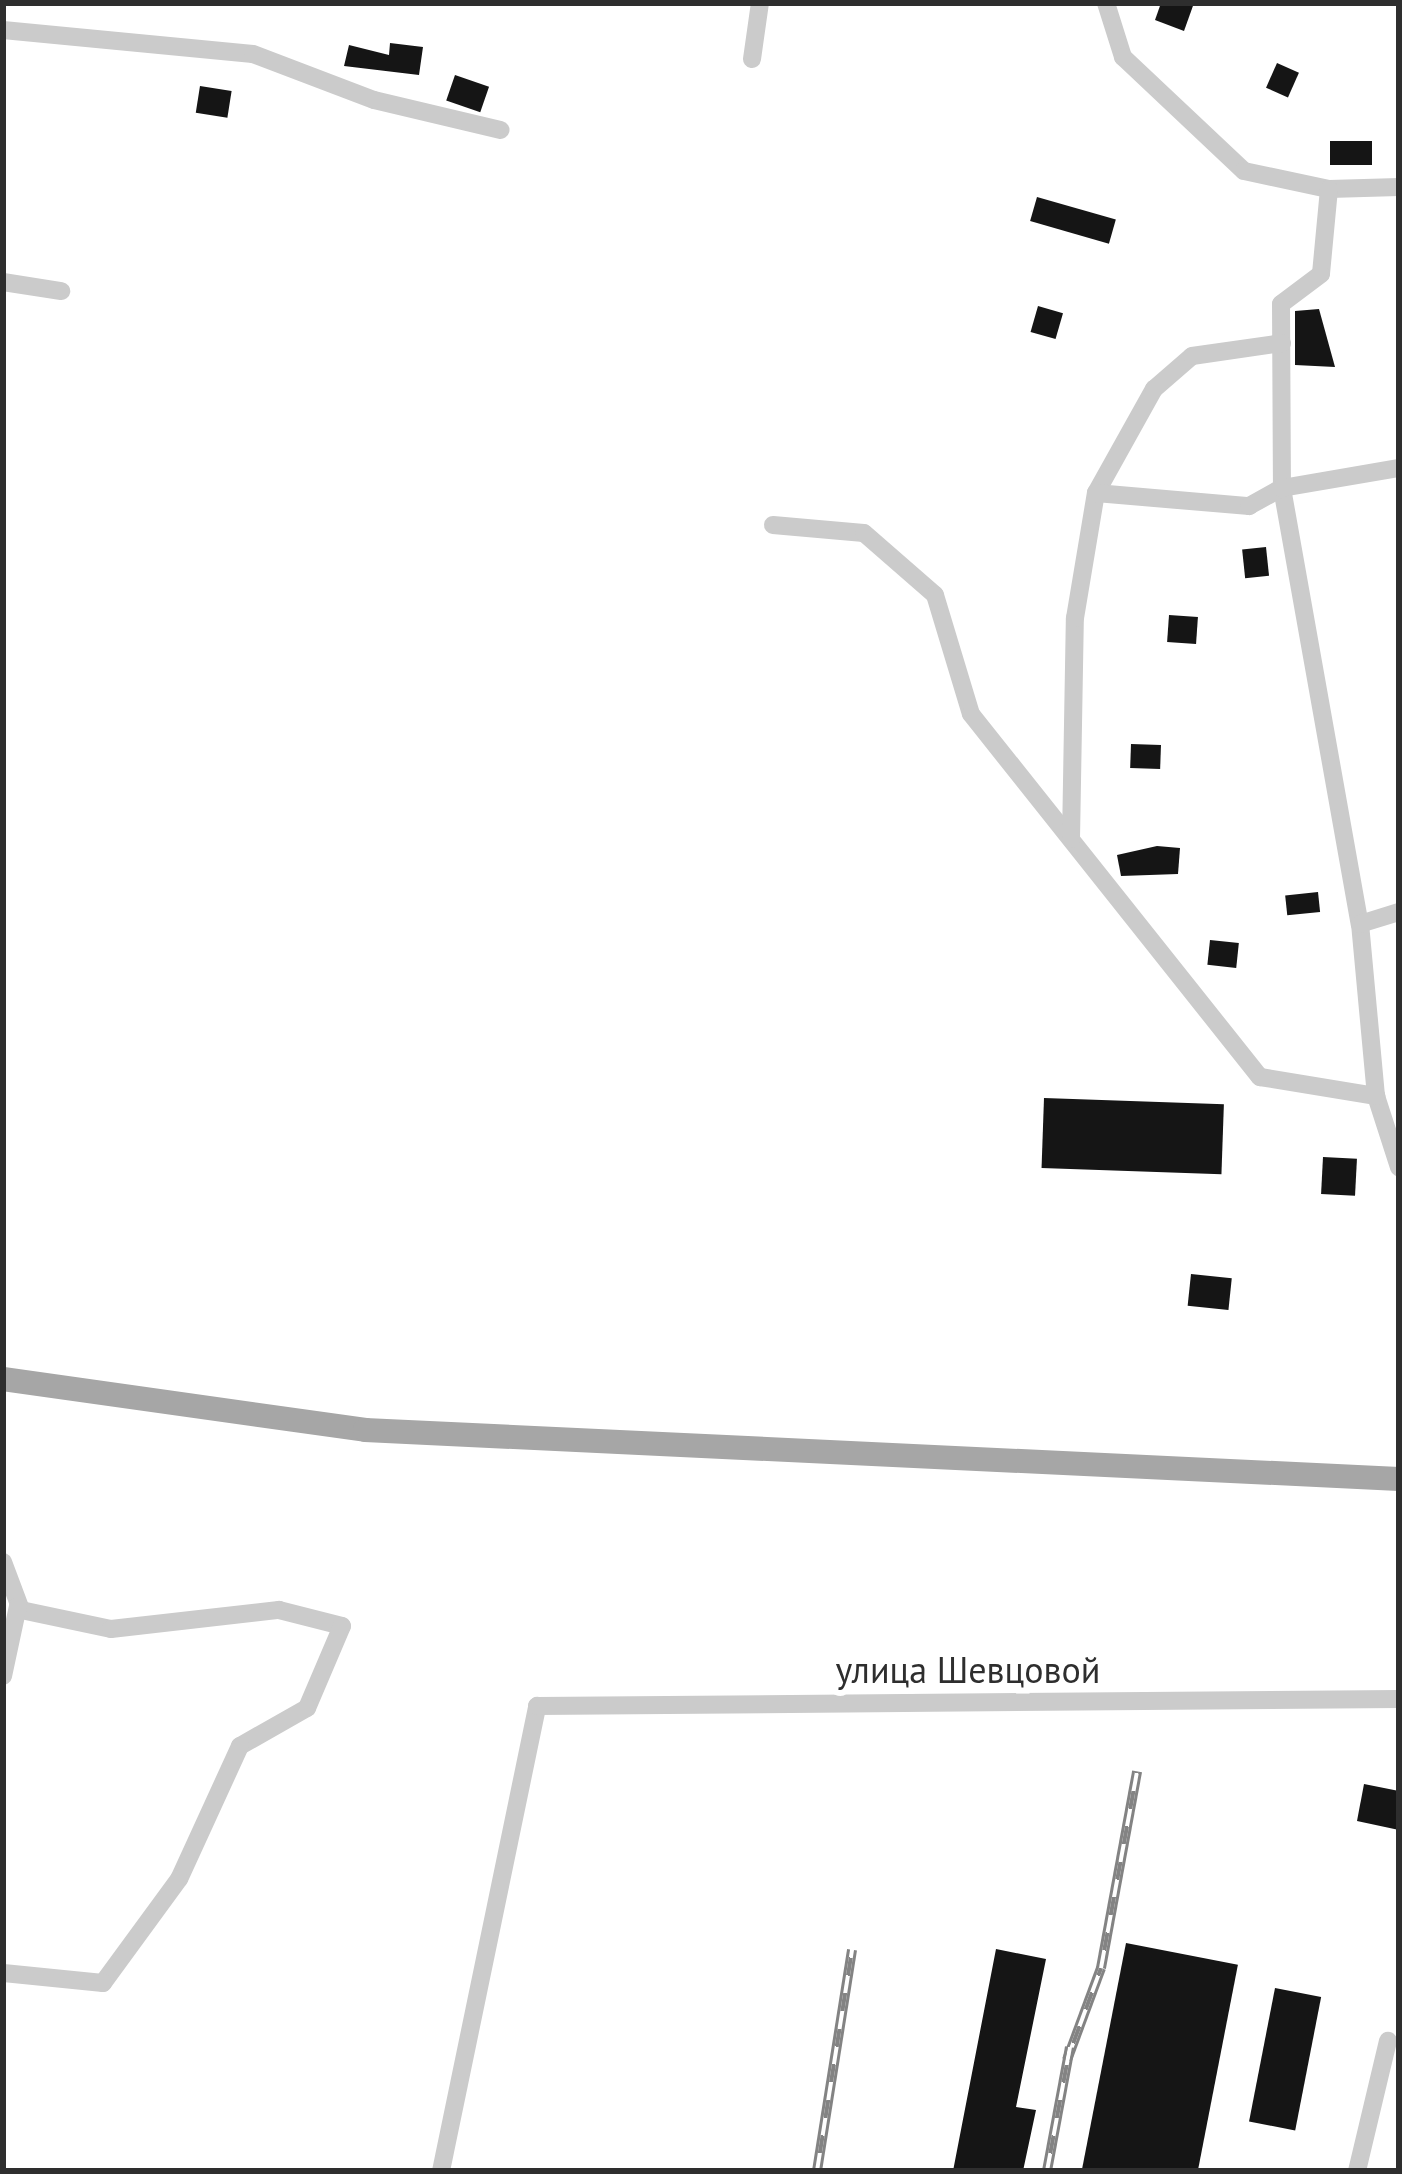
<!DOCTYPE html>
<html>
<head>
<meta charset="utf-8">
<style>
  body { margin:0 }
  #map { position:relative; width:1402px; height:2174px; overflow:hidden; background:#fff; font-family:"PT Sans",sans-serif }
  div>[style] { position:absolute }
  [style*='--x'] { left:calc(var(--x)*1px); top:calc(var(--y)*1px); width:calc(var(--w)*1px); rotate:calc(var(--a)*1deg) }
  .building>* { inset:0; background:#151515; transform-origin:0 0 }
  .minor>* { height:18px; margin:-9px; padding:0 9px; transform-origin:9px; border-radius:9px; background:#cbcbcb }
  .major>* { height:24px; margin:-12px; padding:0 12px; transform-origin:12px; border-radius:12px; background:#a6a6a6 }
  .rail>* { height:10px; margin-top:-5px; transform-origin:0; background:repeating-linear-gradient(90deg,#fff 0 18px,#838383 0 36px); box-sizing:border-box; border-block:3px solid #838383 }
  span { translate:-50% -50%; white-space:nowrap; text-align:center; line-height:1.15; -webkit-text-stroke:12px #fff; paint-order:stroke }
  .street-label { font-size:36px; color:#2e2e2e }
  .frame { position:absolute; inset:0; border:6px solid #2e2e2e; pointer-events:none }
</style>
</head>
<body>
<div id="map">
  <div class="building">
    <div style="clip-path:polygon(1161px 3px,1194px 3px,1184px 31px,1155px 20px)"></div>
    <div style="clip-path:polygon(390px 43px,423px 47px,419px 75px,344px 66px,349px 45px,389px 55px)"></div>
    <div style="left:1277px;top:63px;width:24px;height:27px;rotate:24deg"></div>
    <div style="left:455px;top:75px;width:36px;height:27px;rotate:19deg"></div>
    <div style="left:200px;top:86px;width:32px;height:27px;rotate:9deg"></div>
    <div style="left:1330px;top:141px;width:42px;height:24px"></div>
    <div style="left:1037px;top:197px;width:82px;height:25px;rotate:16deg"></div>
    <div style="left:1038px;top:306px;width:26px;height:27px;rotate:16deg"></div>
    <div style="clip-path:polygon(1319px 309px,1335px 367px,1295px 365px,1295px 311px)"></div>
    <div style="left:1266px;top:547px;width:29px;height:24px;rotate:84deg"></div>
    <div style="left:1169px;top:615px;width:29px;height:27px;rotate:4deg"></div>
    <div style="left:1131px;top:744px;width:30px;height:24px;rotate:2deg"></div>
    <div style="clip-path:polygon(1157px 846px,1180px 848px,1178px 874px,1121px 876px,1117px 855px)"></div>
    <div style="left:1318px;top:892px;width:20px;height:33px;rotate:84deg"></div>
    <div style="left:1210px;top:940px;width:29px;height:25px;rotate:6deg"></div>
    <div style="left:1044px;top:1098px;width:180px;height:70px;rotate:2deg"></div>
    <div style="left:1323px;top:1157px;width:34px;height:37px;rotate:3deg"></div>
    <div style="left:1191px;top:1274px;width:41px;height:32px;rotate:6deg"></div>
    <div style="clip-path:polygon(1364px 1784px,1399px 1791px,1399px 1830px,1357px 1821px)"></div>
    <div style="left:1126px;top:1943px;width:114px;height:233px;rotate:11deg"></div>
    <div style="clip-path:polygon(996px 1949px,1046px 1959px,1016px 2107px,1036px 2110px,1023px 2171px,953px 2171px)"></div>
    <div style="left:1275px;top:1988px;width:47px;height:136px;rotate:11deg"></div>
  </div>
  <div class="minor">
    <div style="--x:1106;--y:3;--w:57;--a:72.5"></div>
    <div style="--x:1123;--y:57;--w:166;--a:43.3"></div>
    <div style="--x:1244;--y:171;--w:87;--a:12"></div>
    <div style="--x:1329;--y:189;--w:70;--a:-1.6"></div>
    <div style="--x:3;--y:30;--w:251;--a:5.5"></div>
    <div style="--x:253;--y:54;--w:129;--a:20.8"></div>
    <div style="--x:374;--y:100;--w:130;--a:13.3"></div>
    <div style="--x:752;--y:59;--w:57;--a:-81.9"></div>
    <div style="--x:1329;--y:189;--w:85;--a:95.4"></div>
    <div style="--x:1321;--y:274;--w:50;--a:143.1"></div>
    <div style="--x:1281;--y:304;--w:184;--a:89.7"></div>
    <div style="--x:1282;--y:488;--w:443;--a:79.9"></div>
    <div style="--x:3;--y:282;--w:59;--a:8.8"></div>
    <div style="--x:1096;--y:493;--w:119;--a:-60.9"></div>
    <div style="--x:1154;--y:389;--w:50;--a:-41"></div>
    <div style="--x:1192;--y:356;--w:91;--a:-8.2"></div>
    <div style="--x:773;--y:525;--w:91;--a:5"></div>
    <div style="--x:864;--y:533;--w:94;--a:41.1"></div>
    <div style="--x:935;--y:595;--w:124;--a:73.2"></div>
    <div style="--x:971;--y:714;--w:464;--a:51.5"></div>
    <div style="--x:1260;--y:1077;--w:118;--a:9.3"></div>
    <div style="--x:1376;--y:1096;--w:75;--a:72.1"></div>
    <div style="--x:1071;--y:839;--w:221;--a:-89"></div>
    <div style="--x:1075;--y:618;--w:127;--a:-80.5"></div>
    <div style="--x:1096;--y:493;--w:154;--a:4.9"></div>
    <div style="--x:1249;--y:506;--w:38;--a:-29"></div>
    <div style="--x:1282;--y:488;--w:119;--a:-9.7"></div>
    <div style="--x:1376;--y:1096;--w:173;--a:-95.3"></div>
    <div style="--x:1360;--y:924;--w:41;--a:-17.1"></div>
    <div style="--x:3;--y:1562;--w:51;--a:69.4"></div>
    <div style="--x:21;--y:1610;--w:92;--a:11.9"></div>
    <div style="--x:111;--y:1629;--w:169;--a:-6.5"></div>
    <div style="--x:279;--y:1610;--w:65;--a:14.3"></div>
    <div style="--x:342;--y:1626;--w:89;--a:113.1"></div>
    <div style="--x:307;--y:1708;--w:77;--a:150.4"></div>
    <div style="--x:240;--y:1746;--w:146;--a:114.6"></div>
    <div style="--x:179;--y:1879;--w:129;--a:126.2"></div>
    <div style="--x:103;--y:1983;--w:100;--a:-174.3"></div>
    <div style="--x:3;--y:1676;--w:72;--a:-77.9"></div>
    <div style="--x:441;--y:2171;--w:475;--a:-78.3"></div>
    <div style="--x:537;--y:1706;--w:862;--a:-0.47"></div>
    <div style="--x:1357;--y:2171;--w:134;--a:-76.6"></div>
  </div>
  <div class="major">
    <div style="--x:3;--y:1379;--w:366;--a:8"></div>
    <div style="--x:365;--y:1430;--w:1035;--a:2.71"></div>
  </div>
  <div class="rail">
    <div style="--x:1067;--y:2060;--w:98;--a:-69.7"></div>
    <div style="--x:1101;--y:1968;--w:200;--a:-79.6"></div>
    <div style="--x:817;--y:2171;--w:224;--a:-81"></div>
    <div style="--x:1047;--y:2171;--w:126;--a:-79.5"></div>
  </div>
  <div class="street-label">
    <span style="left:968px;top:1670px">улица Шевцовой</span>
  </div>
  <div class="frame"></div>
</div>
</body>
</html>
